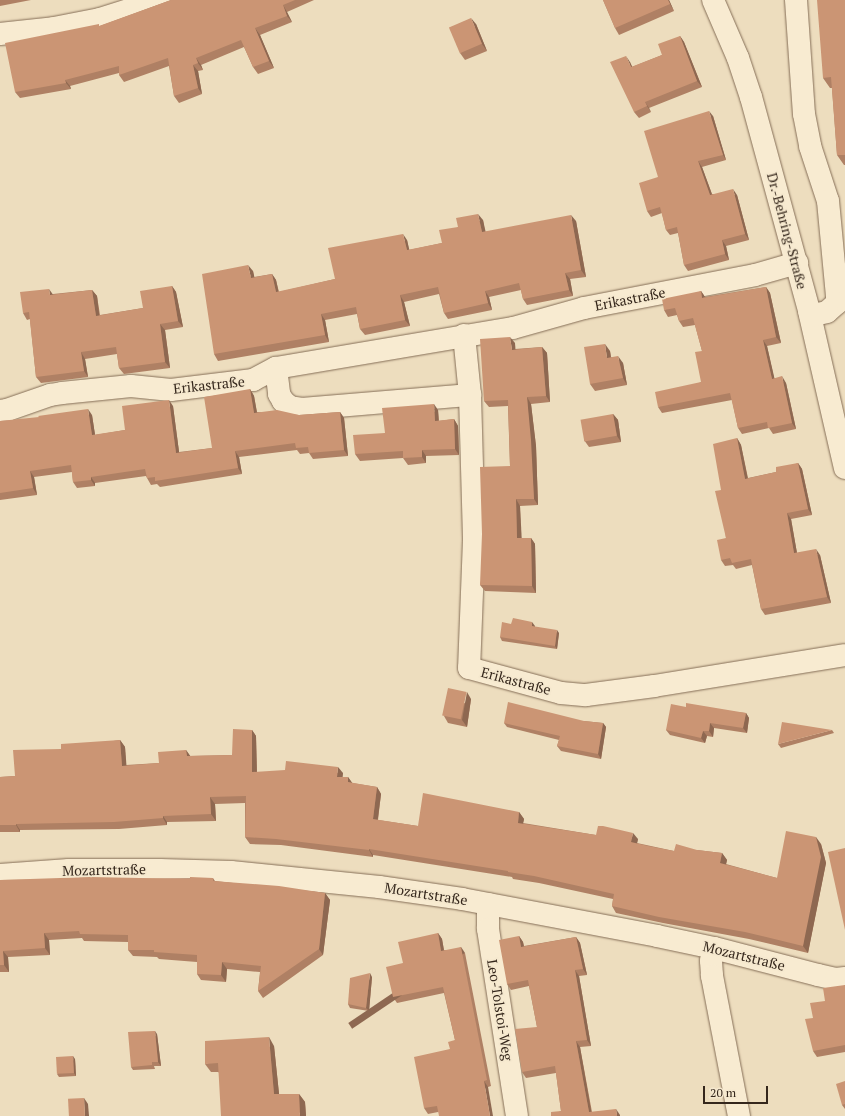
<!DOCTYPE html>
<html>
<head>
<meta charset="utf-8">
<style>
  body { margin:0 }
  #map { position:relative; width:845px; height:1116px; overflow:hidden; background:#edddbe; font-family:"PT Serif",serif }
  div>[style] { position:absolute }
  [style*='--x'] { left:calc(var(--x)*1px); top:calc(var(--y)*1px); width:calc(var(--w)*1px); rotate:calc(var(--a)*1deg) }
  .roads { filter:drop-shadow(0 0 1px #856e57) drop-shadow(0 0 1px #856e57) }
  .minor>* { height:22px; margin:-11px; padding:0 11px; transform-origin:11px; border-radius:11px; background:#f8ebd1 }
  .wall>* { inset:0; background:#af8064 }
  .shaded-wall>* { inset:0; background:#8e6851; transform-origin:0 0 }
  .building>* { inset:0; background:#cb9574; transform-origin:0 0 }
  span { translate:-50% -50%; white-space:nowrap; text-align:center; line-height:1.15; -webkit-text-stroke:3.5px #f5e8ce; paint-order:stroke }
  .street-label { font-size:14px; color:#35271c }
  .scale { position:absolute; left:703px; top:1086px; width:65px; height:18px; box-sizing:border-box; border:2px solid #35271c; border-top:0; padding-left:5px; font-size:12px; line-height:14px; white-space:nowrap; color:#35271c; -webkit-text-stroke:3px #f5e8ce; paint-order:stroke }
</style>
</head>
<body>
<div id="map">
  <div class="roads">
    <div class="minor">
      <div style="--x:713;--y:0;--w:63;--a:66.7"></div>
      <div style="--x:738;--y:58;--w:41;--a:71.6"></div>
      <div style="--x:751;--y:97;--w:222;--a:74.8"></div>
      <div style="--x:809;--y:311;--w:161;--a:77.1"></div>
      <div style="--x:796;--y:0;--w:114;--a:86"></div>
      <div style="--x:804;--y:114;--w:33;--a:79"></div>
      <div style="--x:810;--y:146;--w:58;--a:71.9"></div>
      <div style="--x:828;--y:201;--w:95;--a:84.6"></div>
      <div style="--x:837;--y:296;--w:7;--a:90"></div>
      <div style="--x:837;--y:303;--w:13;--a:138"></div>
      <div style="--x:827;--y:312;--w:17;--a:167"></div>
      <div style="--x:0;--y:34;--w:54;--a:-6.3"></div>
      <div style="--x:54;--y:28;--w:47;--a:-11.1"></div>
      <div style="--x:100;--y:19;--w:63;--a:-17.6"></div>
      <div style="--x:464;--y:335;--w:60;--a:84.3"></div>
      <div style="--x:470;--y:395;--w:145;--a:88.4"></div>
      <div style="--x:474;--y:540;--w:128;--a:92.2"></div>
      <div style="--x:469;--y:668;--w:95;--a:15.2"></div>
      <div style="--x:561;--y:693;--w:25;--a:5"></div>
      <div style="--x:586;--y:695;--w:69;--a:-7.5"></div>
      <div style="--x:654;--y:686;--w:193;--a:-9.2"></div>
      <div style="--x:276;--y:368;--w:26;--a:83"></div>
      <div style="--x:279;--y:394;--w:8;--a:60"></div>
      <div style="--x:283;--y:401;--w:9;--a:41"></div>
      <div style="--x:290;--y:407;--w:12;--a:9"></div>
      <div style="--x:302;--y:409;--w:169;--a:-4.8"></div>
      <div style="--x:0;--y:411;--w:7;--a:-8"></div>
      <div style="--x:7;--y:410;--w:46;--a:-19.2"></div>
      <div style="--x:50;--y:395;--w:12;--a:-9"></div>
      <div style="--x:62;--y:393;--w:69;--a:-5.8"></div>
      <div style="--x:131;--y:386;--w:40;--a:5.7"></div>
      <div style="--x:171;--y:390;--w:83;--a:-7"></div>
      <div style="--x:253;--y:380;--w:26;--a:-28"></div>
      <div style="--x:276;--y:368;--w:240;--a:-9.6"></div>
      <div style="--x:513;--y:328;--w:74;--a:-15.7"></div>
      <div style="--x:584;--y:308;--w:174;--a:-10.9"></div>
      <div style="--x:755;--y:275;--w:44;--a:-15.9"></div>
      <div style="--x:0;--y:875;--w:69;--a:-4.1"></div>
      <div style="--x:69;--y:870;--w:91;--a:0"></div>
      <div style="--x:160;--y:870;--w:71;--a:1.6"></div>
      <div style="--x:231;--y:872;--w:149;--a:5.8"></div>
      <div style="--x:379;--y:887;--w:84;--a:8.2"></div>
      <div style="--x:462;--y:899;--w:198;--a:10.7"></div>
      <div style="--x:657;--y:936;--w:58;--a:11.9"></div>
      <div style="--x:714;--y:948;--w:107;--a:14.6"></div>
      <div style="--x:818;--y:975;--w:18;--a:13"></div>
      <div style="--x:836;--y:979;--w:9;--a:-6"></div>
      <div style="--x:488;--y:904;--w:25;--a:90"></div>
      <div style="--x:488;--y:929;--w:189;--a:81.2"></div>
      <div style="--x:714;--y:948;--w:13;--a:103"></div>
      <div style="--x:711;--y:961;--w:15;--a:86"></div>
      <div style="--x:712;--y:976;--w:143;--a:79.1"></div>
    </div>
  </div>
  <div class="wall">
    <div style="clip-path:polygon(0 0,31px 0,0 6px)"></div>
    <div style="clip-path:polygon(171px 0,314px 0,287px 12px,292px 22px,260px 35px,274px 68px,258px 74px,253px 67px,244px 47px,201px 65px,203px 70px,198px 71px,202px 94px,179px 103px,174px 96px,169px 66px,124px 82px,119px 75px,119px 73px,70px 86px,71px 89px,20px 98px,15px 92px,100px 26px)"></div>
    <div style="clip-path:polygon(603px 0,669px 0,674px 11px,619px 35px,615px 28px)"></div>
    <div style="clip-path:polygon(845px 0,845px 165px,844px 165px,837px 155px,832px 88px,830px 88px,823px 78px)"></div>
    <div style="clip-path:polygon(476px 24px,487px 51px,465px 60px,460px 53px)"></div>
    <div style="clip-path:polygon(680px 36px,684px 42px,702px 87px,649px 108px,651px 112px,639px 118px,634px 112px,630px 62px,632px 67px,662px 55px)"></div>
    <div style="clip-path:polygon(713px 116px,726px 160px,702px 167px,712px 194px,737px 195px,749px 240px,726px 246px,729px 260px,688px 271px,684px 265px,678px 233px,670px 235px,666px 230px,662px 213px,651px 217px,647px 211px,658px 177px)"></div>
    <div style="clip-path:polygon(483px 220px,485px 232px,576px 221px,586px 277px,570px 279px,573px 296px,527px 305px,523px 299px,521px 290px,489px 297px,492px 310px,448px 319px,444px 313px,439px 294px,404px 302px,410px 326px,365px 335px,360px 329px,357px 314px,325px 320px,329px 342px,218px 361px,214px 354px,253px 271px,254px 277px,272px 274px,276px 280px,279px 292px,335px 279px,407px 240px,409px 250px,442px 243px,458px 227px)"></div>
    <div style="clip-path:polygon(172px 286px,176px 292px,183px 327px,165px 330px,170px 368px,124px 374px,119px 368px,117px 354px,85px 359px,88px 377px,41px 383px,36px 377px,30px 319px,27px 320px,23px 313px,53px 294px,92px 290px,97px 296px,100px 315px,143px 308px)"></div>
    <div style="clip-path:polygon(766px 287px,770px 293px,781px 343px,767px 346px,774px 378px,786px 383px,796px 429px,773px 434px,769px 428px,742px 434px,738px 428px,732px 400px,662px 413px,658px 407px,701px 382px,702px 351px,695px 325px,683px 327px,679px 321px,677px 315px,668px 317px,664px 310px,701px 291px,705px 297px)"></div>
    <div style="clip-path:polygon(515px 343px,515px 349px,542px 347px,547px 353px,550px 402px,531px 404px,536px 446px,538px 505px,520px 506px,521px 538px,531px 538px,535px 544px,536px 593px,485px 591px,480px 585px,510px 466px,508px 406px,489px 407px,484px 401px)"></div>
    <div style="clip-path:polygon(610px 351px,611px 357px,623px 363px,627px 385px,595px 391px,590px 384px)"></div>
    <div style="clip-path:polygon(250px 389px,254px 396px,257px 412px,299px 415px,340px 412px,344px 418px,348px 456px,313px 459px,309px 453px,300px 454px,297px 450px,239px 457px,242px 474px,160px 487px,157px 484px,151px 485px,147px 478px,146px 476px,95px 483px,95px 486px,77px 488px,73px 482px,72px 472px,34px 477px,37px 495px,0 500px,0 421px,92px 415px,95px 435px,125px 430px,173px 406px,179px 452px,212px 448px)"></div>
    <div style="clip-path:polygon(438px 410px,439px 421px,454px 419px,458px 426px,459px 455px,426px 456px,426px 463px,408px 465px,403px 458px,360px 461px,355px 454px,385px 433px)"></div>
    <div style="clip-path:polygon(613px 414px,618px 420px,621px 442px,589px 447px,584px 440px)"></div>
    <div style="clip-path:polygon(737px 438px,741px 445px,748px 478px,776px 472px,798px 463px,802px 469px,812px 515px,791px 519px,797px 553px,820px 555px,831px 603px,765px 615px,761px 609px,752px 565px,736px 569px,733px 565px,725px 566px,721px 560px,726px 538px,721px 490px)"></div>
    <div style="clip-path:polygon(511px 624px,535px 626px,535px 627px,559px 633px,557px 649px,502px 641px,500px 637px)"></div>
    <div style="clip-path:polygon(471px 699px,467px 727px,448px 723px,444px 716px)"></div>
    <div style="clip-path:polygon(686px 707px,746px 713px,749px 718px,747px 733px,714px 728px,713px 737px,707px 736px,705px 743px,670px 735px,666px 730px)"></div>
    <div style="clip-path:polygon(584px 721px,603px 723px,606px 727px,601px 759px,561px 751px,557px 746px,559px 740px,507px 727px,504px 723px)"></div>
    <div style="clip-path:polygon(252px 730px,256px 736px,257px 772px,343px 773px,342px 777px,348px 777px,352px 783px,377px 787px,381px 794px,378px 820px,418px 826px,519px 812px,524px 819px,523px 823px,596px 835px,638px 839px,637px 843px,674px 851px,697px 850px,722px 853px,727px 860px,726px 864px,777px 878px,821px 844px,826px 863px,808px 953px,749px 939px,663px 923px,616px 913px,612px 906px,613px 899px,539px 883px,513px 879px,512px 877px,373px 855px,373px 857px,281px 845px,250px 844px,245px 837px,245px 803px,215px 804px,216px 821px,167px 822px,167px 825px,119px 829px,20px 830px,20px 832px,0 832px,0 777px,15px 776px,61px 749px,120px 740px,125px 747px,126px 765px,159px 763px,186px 750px,190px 756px,232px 755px)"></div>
    <div style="clip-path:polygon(832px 730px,834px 733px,781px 748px,778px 744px)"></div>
    <div style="clip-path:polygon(213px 878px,215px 881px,325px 893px,330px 900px,323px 955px,263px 998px,258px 991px,260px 972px,227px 969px,226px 982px,201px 980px,197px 974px,197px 962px,159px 959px,157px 957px,133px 956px,128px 950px,128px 942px,84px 941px,82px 938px,49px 940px,50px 955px,8px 957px,9px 972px,0 972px,0 880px)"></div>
    <div style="clip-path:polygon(438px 933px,442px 939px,444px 950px,465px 953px,491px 1086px,488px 1087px,438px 1112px,428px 1114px,424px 1108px,450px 1049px,455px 1040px,444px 993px,397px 1003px,393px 997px,403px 963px)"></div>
    <div style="clip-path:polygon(519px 936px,523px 942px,524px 946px,576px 937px,580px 943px,587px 975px,579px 976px,591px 1046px,580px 1047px,592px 1112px,620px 1115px,620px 1116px,551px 1116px,561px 1111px,556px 1073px,526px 1078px,522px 1072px,537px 1027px,529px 986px,511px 990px,507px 984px)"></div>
    <div style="clip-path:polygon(372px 977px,369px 1011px,350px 1008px,348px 1004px)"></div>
    <div style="clip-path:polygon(845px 985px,845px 1052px,817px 1057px,813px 1051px,825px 1001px)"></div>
    <div style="clip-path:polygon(157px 1034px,161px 1066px,154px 1066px,155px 1069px,133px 1070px,131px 1067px)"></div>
    <div style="clip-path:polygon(274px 1046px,279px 1094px,299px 1094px,305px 1102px,306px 1116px,218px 1072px,211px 1072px,205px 1064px)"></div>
    <div style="clip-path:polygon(75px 1059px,76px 1076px,59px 1077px,57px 1074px)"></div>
    <div style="clip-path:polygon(845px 1081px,845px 1109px,842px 1105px)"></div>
  </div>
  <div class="shaded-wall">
    <div style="clip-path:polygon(668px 0,669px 0,674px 11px,670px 4px)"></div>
    <div style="clip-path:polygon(283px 5px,287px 12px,292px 22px,287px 16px)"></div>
    <div style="clip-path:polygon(471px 18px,476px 24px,487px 51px,482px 44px)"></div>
    <div style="clip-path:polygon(255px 28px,260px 35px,274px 68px,269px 61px)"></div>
    <div style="clip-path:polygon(680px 36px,684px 42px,702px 87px,697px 81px)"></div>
    <div style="clip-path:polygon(626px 56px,630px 62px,635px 73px,631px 67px)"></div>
    <div style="clip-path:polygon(196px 58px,201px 65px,203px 70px,198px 63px)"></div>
    <div style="clip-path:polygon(193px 65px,198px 71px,202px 94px,198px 88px)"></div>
    <div style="clip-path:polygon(65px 80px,70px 86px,71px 89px,66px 83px)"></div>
    <div style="clip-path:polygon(645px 102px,649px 108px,651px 112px,647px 106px)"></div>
    <div style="clip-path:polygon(709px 111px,713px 116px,726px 160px,723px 155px)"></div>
    <div style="clip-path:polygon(698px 161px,702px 167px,714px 200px,710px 195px)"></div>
    <div style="clip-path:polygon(733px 189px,737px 195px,749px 240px,745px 234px)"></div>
    <div style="clip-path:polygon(478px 214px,483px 220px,487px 238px,482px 232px)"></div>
    <div style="clip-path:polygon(571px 215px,576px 221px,586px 277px,581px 270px)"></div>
    <div style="clip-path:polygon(403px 234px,407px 240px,411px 257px,407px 250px)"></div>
    <div style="clip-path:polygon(722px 240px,726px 246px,729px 260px,725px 254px)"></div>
    <div style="clip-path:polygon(248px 265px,253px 271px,256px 284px,251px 278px)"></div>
    <div style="clip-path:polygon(565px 273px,570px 279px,573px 296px,569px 290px)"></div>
    <div style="clip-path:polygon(272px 274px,276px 280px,280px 299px,276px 292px)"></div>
    <div style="clip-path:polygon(172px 286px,176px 292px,183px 327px,178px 321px)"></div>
    <div style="clip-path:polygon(766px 287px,770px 293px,781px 343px,776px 337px)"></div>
    <div style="clip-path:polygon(49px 289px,54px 296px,50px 295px)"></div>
    <div style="clip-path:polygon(92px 290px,97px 296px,100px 322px,96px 316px)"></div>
    <div style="clip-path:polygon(485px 291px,489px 297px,492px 310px,488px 303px)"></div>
    <div style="clip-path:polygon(701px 291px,705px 297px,702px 298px)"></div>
    <div style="clip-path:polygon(400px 295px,404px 302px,410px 326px,405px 320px)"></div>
    <div style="clip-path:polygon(321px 314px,325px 320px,329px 342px,325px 335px)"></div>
    <div style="clip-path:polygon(160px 324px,165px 330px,170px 368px,165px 362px)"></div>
    <div style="clip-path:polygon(510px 337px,515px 343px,516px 356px,512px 350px)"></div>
    <div style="clip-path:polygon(763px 340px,767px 346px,776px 385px,772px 379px)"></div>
    <div style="clip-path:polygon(605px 344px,610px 351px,612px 365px,607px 358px)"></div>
    <div style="clip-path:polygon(542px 347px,547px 353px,550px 402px,546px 396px)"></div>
    <div style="clip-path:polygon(81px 352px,85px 359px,88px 377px,84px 371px)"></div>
    <div style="clip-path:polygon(618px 356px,623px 363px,627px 385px,623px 378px)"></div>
    <div style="clip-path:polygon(782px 376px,786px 383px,796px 429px,792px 423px)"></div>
    <div style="clip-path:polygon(250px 389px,254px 396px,258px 419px,254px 413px)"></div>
    <div style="clip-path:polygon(527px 397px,531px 404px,536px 446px,538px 505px,534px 499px)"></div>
    <div style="clip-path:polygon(169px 400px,173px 406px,180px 459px,176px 453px)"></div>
    <div style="clip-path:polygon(434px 404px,438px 410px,439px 427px,435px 421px)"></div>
    <div style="clip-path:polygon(88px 409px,92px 415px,96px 441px,92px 435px)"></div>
    <div style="clip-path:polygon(340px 412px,344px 418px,348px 456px,344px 450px)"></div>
    <div style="clip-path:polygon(613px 414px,618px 420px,621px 442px,617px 436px)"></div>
    <div style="clip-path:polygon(454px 419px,458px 426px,459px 455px,455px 449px)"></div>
    <div style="clip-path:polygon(737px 438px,741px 445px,749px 485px,745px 479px)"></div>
    <div style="clip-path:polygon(422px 450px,426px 456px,426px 463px,422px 457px)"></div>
    <div style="clip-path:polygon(235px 451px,239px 457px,242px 474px,238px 468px)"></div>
    <div style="clip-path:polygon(798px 463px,802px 469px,812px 515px,808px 509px)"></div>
    <div style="clip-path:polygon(30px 471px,34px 477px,37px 495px,33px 488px)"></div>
    <div style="clip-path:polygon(91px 477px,95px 483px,95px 486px,91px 480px)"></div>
    <div style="clip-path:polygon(516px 499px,520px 506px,522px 544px,517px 538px)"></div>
    <div style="clip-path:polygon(787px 513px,791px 519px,798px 559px,794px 553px)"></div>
    <div style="clip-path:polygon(531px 538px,535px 544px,536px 593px,532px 586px)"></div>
    <div style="clip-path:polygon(816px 549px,820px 555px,831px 603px,827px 597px)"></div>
    <div style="clip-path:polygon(532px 622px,535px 626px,534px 630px,532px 626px)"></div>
    <div style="clip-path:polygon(557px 630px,559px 633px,557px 649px,555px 646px)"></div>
    <div style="clip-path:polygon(467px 692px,471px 699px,467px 727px,462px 720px)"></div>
    <div style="clip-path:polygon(746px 713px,749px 718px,747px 733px,743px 728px)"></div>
    <div style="clip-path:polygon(603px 723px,606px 727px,601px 759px,598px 754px)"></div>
    <div style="clip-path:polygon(710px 723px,714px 728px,713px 737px,709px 731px)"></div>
    <div style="clip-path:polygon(252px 730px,256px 736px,257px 779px,252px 772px)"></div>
    <div style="clip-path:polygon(703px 731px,707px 736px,705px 743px,701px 738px)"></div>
    <div style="clip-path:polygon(120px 740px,125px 747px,127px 772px,122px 766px)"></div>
    <div style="clip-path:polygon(186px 750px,191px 757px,187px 756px)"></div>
    <div style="clip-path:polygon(338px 767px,343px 773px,342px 783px,337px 777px)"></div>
    <div style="clip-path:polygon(348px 777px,353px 784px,348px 782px)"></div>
    <div style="clip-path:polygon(377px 787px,381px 794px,377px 825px,373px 819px)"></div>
    <div style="clip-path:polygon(210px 797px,215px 804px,216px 821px,211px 814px)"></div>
    <div style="clip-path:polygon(519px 812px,524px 819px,522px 829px,518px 823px)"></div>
    <div style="clip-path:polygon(163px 816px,167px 822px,167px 825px,163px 818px)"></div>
    <div style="clip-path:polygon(16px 824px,20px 830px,20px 832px,16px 825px)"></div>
    <div style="clip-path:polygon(633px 833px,638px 839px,636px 848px,631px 842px)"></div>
    <div style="clip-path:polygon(816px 837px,821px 844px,826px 863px,808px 953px,803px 946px)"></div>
    <div style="clip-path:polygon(369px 849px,373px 855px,373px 857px,369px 850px)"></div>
    <div style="clip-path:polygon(722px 853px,727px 860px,725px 869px,720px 863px)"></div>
    <div style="clip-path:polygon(325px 893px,330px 900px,323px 955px,319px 949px)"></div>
    <div style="clip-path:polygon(44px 933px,49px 940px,50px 955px,45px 948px)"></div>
    <div style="clip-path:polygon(438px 933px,442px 939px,445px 957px,441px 951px)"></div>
    <div style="clip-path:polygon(519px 936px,523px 942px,525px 953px,521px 947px)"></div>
    <div style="clip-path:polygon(576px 937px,580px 943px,587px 975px,583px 969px)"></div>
    <div style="left:461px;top:947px;width:7px;height:136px;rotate:56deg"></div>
    <div style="clip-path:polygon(3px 951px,8px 957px,9px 972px,4px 965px)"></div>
    <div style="clip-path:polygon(222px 962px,227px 969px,226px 982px,221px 975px)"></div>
    <div style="clip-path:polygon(575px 970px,579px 976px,591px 1046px,587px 1040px)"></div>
    <div style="clip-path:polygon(370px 973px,372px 977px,369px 1011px,366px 1008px)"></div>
    <div style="clip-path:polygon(155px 1031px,157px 1034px,161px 1066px,158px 1062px)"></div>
    <div style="clip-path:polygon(269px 1037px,274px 1046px,280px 1103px,274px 1094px)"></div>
    <div style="clip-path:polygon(576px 1041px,580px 1047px,592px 1116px,589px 1112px)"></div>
    <div style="clip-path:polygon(73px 1056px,75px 1059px,76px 1076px,74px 1073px)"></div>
    <div style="clip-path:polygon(484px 1081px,488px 1087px,493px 1116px,490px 1116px)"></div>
    <div style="clip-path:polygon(299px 1094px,305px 1102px,306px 1116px,300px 1116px)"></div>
    <div style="clip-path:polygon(84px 1098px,88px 1104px,89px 1116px,85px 1116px)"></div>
    <div style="clip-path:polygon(616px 1109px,620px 1115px,620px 1116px,617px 1116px)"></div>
  </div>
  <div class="building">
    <div style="clip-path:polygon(171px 0,295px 0,283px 5px,287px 16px,255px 28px,269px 61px,253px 67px,241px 40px,196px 58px,198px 63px,193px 65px,198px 88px,174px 96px,168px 58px,119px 75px,119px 66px,65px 80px,66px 83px,15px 92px,5px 43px,99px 24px,99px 26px)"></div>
    <div style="clip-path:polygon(603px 0,668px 0,670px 4px,615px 28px)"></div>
    <div style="clip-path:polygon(817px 0,845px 0,845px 155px,837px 155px,831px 77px,823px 78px)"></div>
    <div style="left:471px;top:18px;width:28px;height:24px;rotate:67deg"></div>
    <div style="clip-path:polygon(680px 36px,697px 81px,645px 102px,647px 106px,634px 112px,610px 62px,626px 56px,631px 67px,662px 55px,658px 44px)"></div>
    <div style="clip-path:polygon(709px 111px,723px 155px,698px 161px,710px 195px,733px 189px,745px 234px,722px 240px,725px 254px,684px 265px,677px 227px,666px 230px,660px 207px,647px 211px,639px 183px,658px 177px,644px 131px)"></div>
    <div style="clip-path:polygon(478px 214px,482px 232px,571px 215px,581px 270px,565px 273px,569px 290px,523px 299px,519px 283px,485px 291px,488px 303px,444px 313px,438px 287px,400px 295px,405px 320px,360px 329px,356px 307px,321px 314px,325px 335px,214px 354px,202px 274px,248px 265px,251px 278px,272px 274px,276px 292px,335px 279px,328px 248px,403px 234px,407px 250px,442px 243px,439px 230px,458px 227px,456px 218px)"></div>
    <div style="clip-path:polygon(172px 286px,178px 321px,160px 324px,165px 362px,119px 368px,116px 347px,81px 352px,84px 371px,36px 377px,29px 312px,23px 313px,20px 292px,49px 289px,50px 295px,92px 290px,96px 316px,143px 308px,140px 291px)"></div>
    <div style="clip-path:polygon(766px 287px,776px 337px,763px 340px,772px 379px,782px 376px,792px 423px,768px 428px,767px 422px,738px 428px,730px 393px,658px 407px,655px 392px,701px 382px,695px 352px,702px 351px,693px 318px,679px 321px,675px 308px,664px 310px,662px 299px,701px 291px,702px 298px)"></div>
    <div style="clip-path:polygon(510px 337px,512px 350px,542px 347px,546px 396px,527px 397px,531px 440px,534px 499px,516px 499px,517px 538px,531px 538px,532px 586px,480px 585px,482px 534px,480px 467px,510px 466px,508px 400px,484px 401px,480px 339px)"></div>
    <div style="clip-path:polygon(605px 344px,607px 358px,618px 356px,623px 378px,590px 384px,584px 347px)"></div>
    <div style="clip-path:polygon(250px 389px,254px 413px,277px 410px,299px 415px,340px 412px,344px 450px,309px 453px,308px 447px,296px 448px,295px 443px,235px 451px,238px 468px,155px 481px,155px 477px,147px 478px,145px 469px,91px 477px,91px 480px,73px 482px,71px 465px,30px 471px,33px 488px,0 493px,0 421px,39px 417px,38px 416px,88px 409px,92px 435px,125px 430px,122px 406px,169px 400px,176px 453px,212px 448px,204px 397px)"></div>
    <div style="clip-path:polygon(434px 404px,435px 421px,454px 419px,455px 449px,422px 450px,422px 457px,403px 458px,403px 451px,355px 454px,353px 435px,385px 433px,382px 408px)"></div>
    <div style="left:613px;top:414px;width:22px;height:33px;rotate:80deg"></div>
    <div style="clip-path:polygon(737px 438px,745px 479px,776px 472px,776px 467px,798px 463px,808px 509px,787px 513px,794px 553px,816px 549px,827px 597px,761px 609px,751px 559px,732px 563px,730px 558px,721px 560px,717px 540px,726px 538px,715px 491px,721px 490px,713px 444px)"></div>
    <div style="clip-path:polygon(513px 618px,532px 622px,532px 626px,557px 630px,555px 646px,500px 637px,502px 622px,511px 624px)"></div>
    <div style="left:448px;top:688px;width:19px;height:28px;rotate:12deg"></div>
    <div style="clip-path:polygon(508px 702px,584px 721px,603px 723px,598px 754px,557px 746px,560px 736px,504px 723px)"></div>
    <div style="clip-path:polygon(686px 703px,746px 713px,743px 728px,710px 723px,709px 731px,703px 731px,701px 738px,666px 730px,671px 704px,686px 707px)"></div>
    <div style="clip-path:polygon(782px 722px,832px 730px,778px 744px)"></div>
    <div style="clip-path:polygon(233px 729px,252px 730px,252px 772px,285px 770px,286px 761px,338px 767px,337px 777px,348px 777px,348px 782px,377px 787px,373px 819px,418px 826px,423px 793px,519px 812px,518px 823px,596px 835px,598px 826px,603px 826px,633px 833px,631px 842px,648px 846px,674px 851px,676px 844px,697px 850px,722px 853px,720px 863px,777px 878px,786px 831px,816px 837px,821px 857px,803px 946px,745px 932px,659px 917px,612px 906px,614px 894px,534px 876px,508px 872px,508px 871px,369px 849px,369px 850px,276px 839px,245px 837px,246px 796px,210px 797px,211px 814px,163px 816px,163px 818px,114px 822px,16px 824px,16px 825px,0 825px,0 777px,15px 776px,13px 750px,61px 749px,61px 744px,120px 740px,122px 766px,159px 763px,158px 752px,186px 750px,187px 756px,232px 755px)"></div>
    <div style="clip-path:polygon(845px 848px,845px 930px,828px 852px)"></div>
    <div style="clip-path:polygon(90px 877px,190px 879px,190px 877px,213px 878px,213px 881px,279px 886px,325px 893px,319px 949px,258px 991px,261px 966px,222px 962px,221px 975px,197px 974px,197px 955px,154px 952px,154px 950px,128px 950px,128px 935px,80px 934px,79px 931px,44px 933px,45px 948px,3px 951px,4px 965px,0 965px,0 880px)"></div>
    <div style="clip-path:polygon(438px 933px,441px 951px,461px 947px,487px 1080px,484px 1081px,490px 1116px,439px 1116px,437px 1106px,424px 1108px,414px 1057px,450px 1049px,448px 1042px,455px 1040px,443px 987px,393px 997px,386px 967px,403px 963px,398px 942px)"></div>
    <div style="clip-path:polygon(519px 936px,521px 947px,576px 937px,583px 969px,575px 970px,587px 1040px,576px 1041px,589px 1112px,616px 1109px,617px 1116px,551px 1116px,551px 1112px,561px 1111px,555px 1066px,522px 1072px,515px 1029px,537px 1027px,528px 980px,507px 984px,499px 940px)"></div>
    <div style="clip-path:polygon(370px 973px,366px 1008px,348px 1004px,350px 978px)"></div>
    <div style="clip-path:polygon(845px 985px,845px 1045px,813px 1051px,805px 1019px,813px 1018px,810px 1003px,825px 1001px,823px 988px)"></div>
    <div style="clip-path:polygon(155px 1031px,158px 1062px,152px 1062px,152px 1065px,131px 1067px,128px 1032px)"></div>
    <div style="clip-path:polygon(269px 1037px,274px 1094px,299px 1094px,300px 1116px,221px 1116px,218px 1063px,205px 1064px,205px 1041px)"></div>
    <div style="left:73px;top:1056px;width:17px;height:17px;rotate:87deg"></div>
    <div style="clip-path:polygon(845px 1081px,845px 1104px,842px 1105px,836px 1084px)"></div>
    <div style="left:84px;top:1098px;width:18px;height:16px;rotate:87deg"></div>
  </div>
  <div class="street-label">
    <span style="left:787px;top:231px;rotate:75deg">Dr.-Behring-Straße</span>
    <span style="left:630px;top:299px;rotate:-11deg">Erikastraße</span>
    <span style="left:209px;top:385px;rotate:-6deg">Erikastraße</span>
    <span style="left:516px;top:681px;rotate:15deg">Erikastraße</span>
    <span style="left:104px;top:870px;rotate:-1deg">Mozartstraße</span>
    <span style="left:426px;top:894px;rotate:9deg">Mozartstraße</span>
    <span style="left:744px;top:956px;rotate:14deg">Mozartstraße</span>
    <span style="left:500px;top:1010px;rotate:81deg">Leo-Tolstoi-Weg</span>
  </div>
  <div class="scale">20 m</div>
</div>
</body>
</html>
